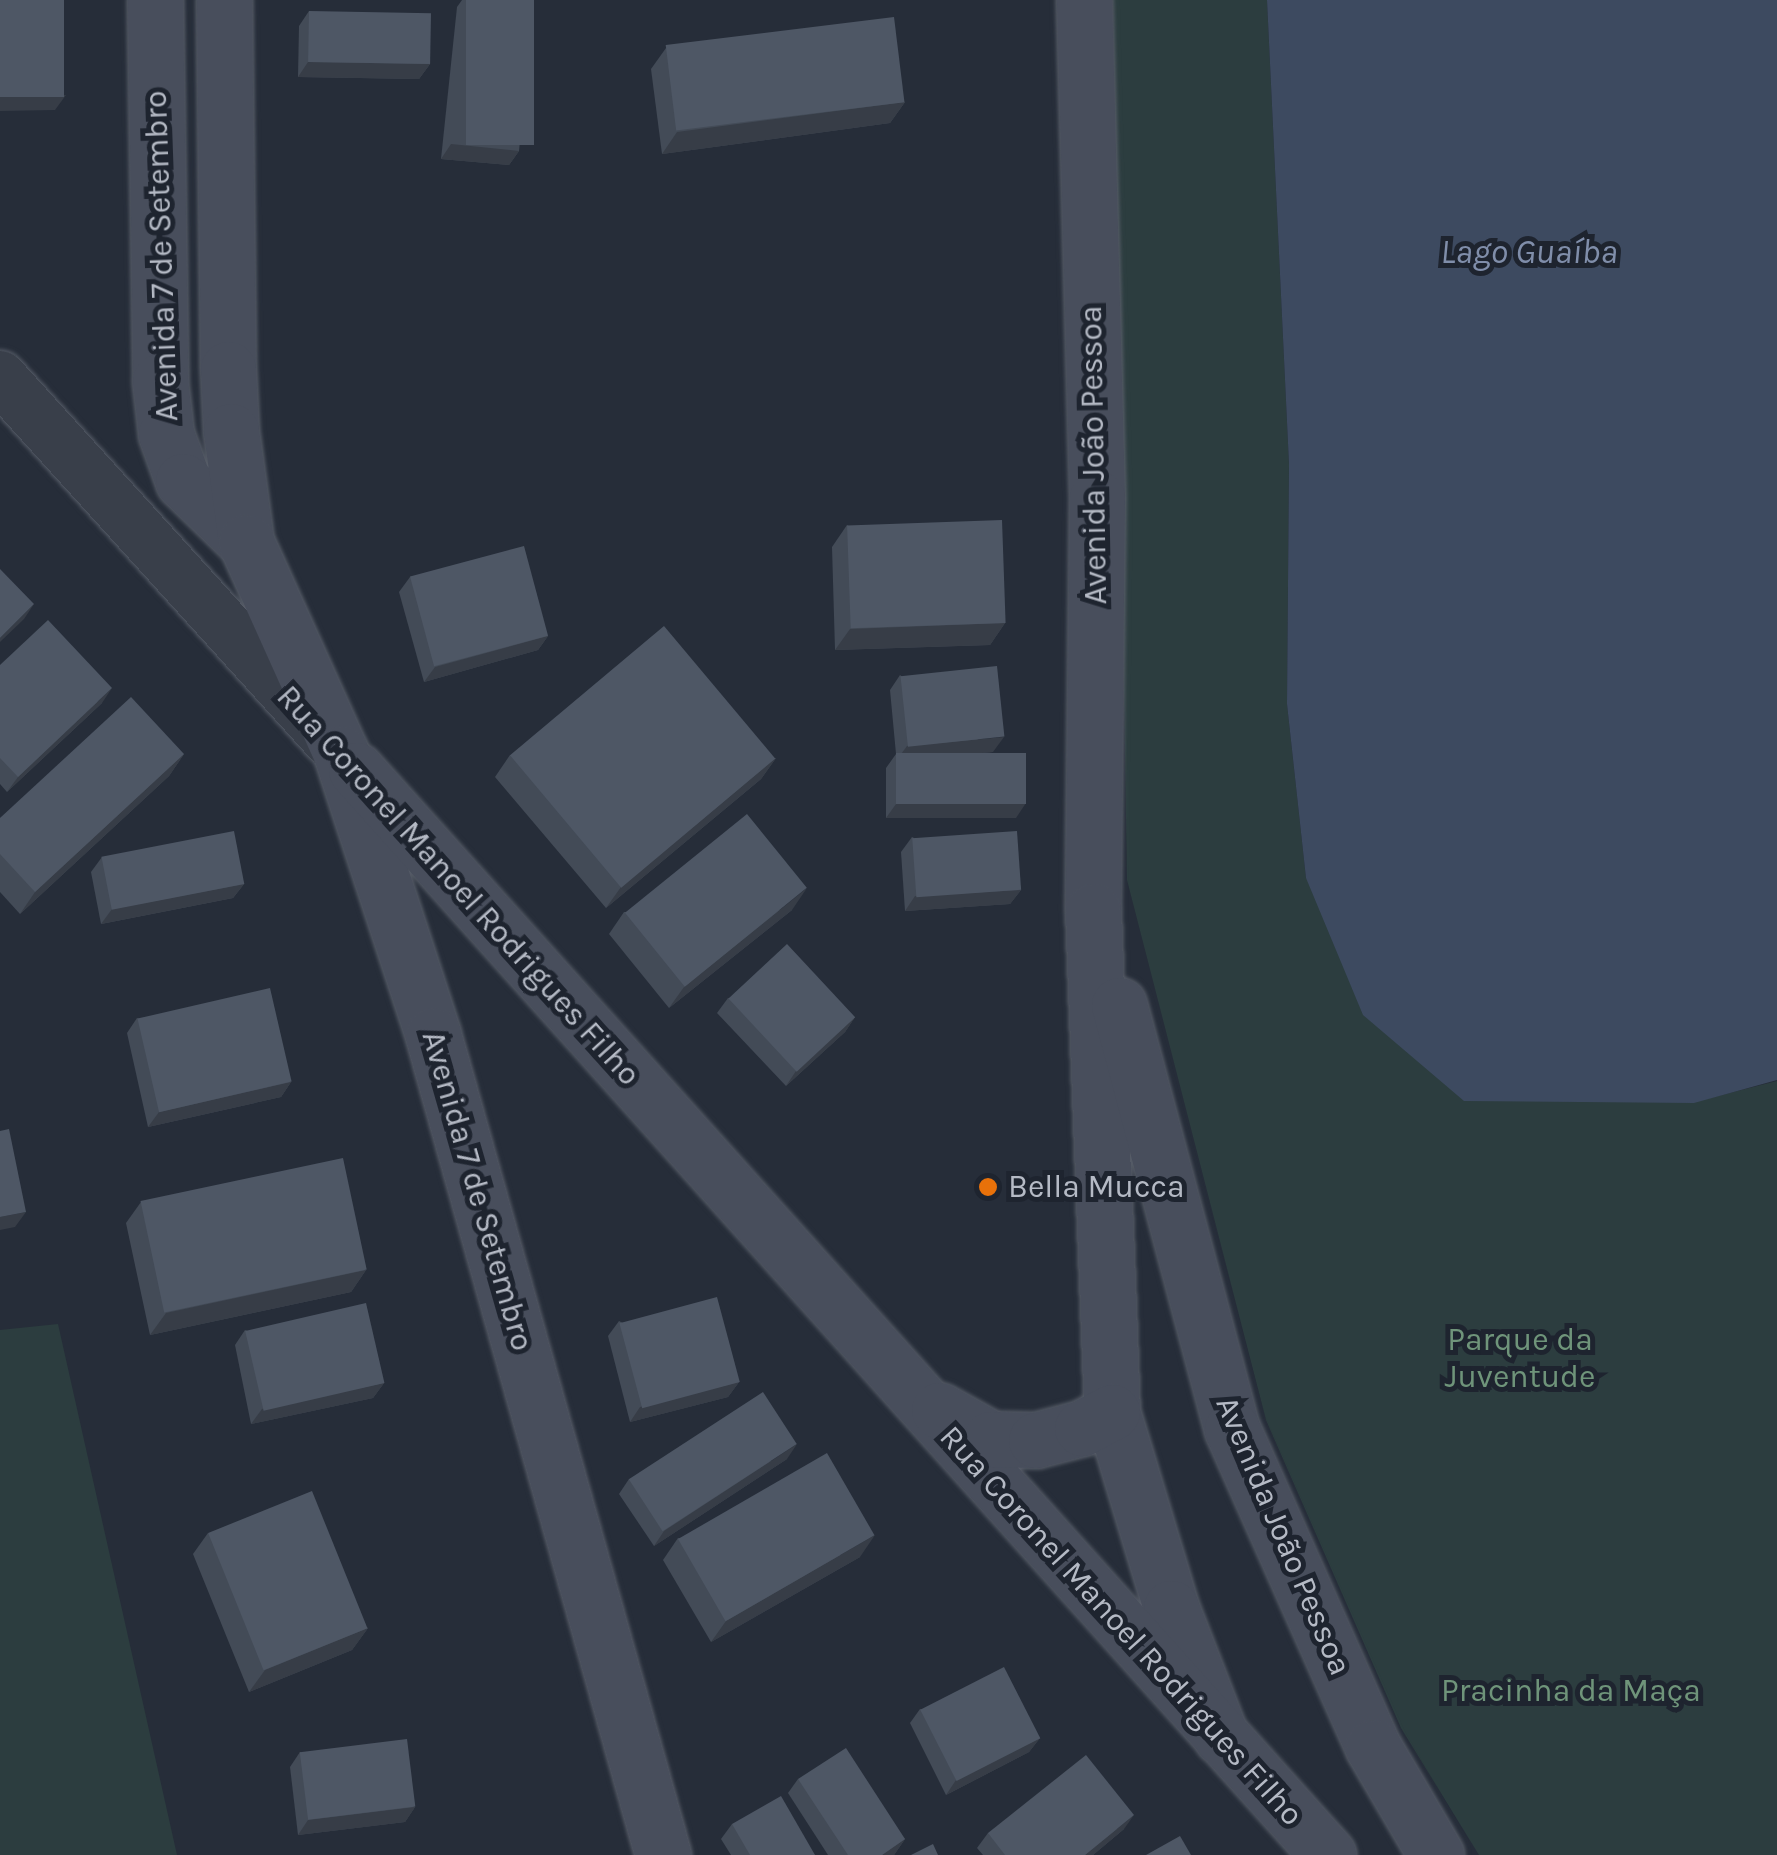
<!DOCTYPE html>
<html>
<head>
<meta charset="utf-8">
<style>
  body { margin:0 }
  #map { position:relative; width:1777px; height:1855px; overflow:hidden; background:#262d39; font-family:Karla,sans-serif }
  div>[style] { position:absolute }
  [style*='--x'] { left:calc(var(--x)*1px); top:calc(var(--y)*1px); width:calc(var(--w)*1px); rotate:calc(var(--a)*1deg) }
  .green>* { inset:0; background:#2c3d3f }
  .water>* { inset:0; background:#3d4a60 }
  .roads { filter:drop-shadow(0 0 2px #575d68) drop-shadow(0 0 2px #575d68) }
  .street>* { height:52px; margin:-26px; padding:0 26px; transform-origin:26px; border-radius:26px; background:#393f4a }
  .secondary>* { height:55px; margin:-27.5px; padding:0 27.5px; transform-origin:27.5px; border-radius:27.5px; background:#484e5c }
  .wall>* { inset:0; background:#434b57 }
  .shaded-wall>* { inset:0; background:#373d47 }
  .building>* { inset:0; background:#4e5765; transform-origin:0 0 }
  .dots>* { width:28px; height:28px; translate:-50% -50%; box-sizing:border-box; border:5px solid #1e242f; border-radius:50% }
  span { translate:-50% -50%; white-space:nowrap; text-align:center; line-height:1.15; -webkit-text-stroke:10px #1e242f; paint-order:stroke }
  .street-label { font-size:32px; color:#b5bac5 }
  .poi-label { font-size:32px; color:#b5bac5 }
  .left { translate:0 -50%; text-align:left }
  .park-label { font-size:32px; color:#6f947a }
  .water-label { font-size:35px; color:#808eaa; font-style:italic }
</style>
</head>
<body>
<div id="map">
  <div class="green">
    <div style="clip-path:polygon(1113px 0,1267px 0,1289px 464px,1287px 704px,1306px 878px,1694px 1102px,1777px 1081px,1777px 1855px,1479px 1855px,1401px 1728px,1266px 1420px,1127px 880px)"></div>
    <div style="clip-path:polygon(58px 1324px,177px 1855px,0 1855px,0 1330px)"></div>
  </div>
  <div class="water">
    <div style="clip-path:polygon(1267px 0,1777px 0,1777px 1080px,1694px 1103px,1464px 1101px,1363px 1015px,1306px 878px,1287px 704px,1289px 464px)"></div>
  </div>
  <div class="roads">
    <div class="street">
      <div style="--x:0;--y:377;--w:491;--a:47.8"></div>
    </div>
    <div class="secondary">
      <div style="--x:155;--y:0;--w:381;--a:89.2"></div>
      <div style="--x:160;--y:381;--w:53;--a:83.5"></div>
      <div style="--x:166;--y:434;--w:50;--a:70.1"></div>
      <div style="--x:183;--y:481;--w:88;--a:44.1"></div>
      <div style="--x:224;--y:0;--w:369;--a:89.4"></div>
      <div style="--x:228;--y:369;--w:62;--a:87.2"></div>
      <div style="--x:231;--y:431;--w:112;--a:82.3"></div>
      <div style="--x:246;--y:542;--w:231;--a:65.8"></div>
      <div style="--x:341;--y:753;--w:297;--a:71.9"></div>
      <div style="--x:433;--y:1035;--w:852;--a:74.33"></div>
      <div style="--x:1084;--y:0;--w:498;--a:88.5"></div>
      <div style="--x:1097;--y:498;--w:413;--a:90.6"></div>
      <div style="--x:1093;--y:911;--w:501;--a:87.83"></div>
      <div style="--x:1112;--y:1412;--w:205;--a:73.2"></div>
      <div style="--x:1171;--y:1608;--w:138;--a:68.8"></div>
      <div style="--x:356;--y:770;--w:1457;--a:48.14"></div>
      <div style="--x:1119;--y:1005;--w:439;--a:75.1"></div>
      <div style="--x:1232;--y:1429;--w:348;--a:66.1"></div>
      <div style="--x:1373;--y:1747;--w:125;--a:59.7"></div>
      <div style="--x:939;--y:1410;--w:60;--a:29.1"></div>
      <div style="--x:991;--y:1439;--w:45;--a:1.3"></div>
      <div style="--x:1036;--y:1440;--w:48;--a:-14.6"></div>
      <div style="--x:1082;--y:1428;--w:34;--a:-28"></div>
    </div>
  </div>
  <div class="wall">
    <div style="clip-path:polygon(462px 0,534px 0,519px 151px,509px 165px,441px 159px,457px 7px)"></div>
    <div style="clip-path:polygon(309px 11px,430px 64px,419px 79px,298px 77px,299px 26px)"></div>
    <div style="clip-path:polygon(666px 48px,905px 102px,890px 123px,662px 154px,651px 69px)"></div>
    <div style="clip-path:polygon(847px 525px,1005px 623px,990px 645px,835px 650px,832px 547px)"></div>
    <div style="clip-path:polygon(410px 577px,548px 636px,538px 650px,424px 682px,399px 592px)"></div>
    <div style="clip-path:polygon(0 665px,102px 703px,7px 792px,0 784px)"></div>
    <div style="clip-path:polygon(900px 675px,993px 752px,980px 753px,1016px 818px,886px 818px,886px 768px,896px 754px,890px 690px)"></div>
    <div style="clip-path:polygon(184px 754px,169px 776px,20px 914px,0 892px,0 818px)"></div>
    <div style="clip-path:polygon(510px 755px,776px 758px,761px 779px,606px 908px,495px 777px)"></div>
    <div style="clip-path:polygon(912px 837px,1021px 890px,1010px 904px,905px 911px,901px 852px)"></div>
    <div style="clip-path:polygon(102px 857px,244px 884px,233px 898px,101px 924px,91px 872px)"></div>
    <div style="clip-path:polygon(792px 910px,669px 1008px,609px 934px,624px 912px)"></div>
    <div style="clip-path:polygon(728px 998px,855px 1017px,845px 1032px,786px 1086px,717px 1013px)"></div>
    <div style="clip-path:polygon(137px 1018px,291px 1082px,281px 1097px,148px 1127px,127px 1033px)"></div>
    <div style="clip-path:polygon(141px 1202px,366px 1270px,351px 1292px,150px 1335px,126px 1223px)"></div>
    <div style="clip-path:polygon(619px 1321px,739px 1382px,728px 1397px,630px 1422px,608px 1336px)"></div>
    <div style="clip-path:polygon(245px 1330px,384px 1383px,373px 1398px,251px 1424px,235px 1345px)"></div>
    <div style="clip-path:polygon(787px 1459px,654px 1546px,619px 1494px,629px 1479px)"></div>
    <div style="clip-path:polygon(208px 1533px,368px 1628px,352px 1650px,249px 1692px,193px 1554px)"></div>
    <div style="clip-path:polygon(678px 1538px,860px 1557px,711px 1642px,663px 1560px)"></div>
    <div style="clip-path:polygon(920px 1709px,1040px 1738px,1029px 1752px,946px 1795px,910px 1723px)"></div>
    <div style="clip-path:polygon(300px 1752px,415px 1807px,405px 1822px,298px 1835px,290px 1767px)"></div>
    <div style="clip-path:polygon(798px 1779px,905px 1839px,894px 1855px,828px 1855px,788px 1793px)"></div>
    <div style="clip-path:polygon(732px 1824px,815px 1855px,731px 1855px,721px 1839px)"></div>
    <div style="clip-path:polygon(1124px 1829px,1093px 1855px,983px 1855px,977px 1848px,988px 1833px)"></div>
  </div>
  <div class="shaded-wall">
    <div style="clip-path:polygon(308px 62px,430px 64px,419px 79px,298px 77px)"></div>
    <div style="clip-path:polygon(66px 95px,55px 110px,0 111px,0 97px)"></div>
    <div style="clip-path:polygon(905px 102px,890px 123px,662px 154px,677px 132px)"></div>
    <div style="clip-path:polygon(451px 144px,519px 151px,509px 165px,441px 159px)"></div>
    <div style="clip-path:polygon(34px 604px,24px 619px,0 642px,0 638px)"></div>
    <div style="clip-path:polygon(1005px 623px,990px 645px,835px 650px,850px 629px)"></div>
    <div style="clip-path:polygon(548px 636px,538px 650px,424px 682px,435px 667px)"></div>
    <div style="clip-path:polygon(112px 688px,102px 703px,7px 792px,18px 777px)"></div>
    <div style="clip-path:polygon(1004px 737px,993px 752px,896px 761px,907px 746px)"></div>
    <div style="clip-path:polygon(184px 754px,169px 776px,20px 914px,35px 892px)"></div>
    <div style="clip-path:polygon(776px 758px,761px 779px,606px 908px,621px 887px)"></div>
    <div style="clip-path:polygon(1026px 803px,1016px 818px,886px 818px,896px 804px)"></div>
    <div style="clip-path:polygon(244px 884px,233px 898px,101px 924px,112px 909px)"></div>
    <div style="clip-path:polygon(807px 888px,792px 910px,669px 1008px,684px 987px)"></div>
    <div style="clip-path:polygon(1021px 890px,1010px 904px,905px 911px,915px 896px)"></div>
    <div style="clip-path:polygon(855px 1017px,845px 1032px,786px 1086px,796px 1071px)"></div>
    <div style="clip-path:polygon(291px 1082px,281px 1097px,148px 1127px,159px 1112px)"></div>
    <div style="clip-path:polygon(26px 1212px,15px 1227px,0 1230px,0 1217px)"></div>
    <div style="clip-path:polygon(366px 1270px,351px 1292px,150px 1335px,166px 1313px)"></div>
    <div style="clip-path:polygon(739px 1382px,728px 1397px,630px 1422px,640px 1407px)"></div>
    <div style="clip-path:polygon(384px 1383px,373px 1398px,251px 1424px,262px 1409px)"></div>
    <div style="clip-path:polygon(797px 1444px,787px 1459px,654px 1546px,664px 1531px)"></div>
    <div style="clip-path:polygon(875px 1535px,860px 1557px,711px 1642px,726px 1621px)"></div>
    <div style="clip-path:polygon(368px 1628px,352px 1650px,249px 1692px,265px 1670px)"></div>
    <div style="clip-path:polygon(1040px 1738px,1029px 1752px,946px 1795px,956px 1780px)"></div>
    <div style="clip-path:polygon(415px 1807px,405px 1822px,298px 1835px,308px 1820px)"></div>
    <div style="clip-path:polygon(1134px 1815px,1124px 1829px,1093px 1855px,1085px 1855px)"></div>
    <div style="clip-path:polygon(905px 1839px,894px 1855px,882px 1855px)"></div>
  </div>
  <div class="building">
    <div style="left:0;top:0;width:64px;height:97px"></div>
    <div style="left:466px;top:0;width:68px;height:145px"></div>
    <div style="left:309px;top:11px;width:122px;height:51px;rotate:1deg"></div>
    <div style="left:894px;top:17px;width:86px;height:230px;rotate:83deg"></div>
    <div style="left:1002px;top:520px;width:103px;height:155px;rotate:88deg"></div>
    <div style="left:524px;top:546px;width:93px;height:118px;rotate:75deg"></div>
    <div style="clip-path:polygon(0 569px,34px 604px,0 638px)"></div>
    <div style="clip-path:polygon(48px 620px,112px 688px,18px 777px,0 758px,0 665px)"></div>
    <div style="left:664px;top:626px;width:173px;height:201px;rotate:50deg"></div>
    <div style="left:997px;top:666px;width:71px;height:97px;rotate:84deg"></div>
    <div style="clip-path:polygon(131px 697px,184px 754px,35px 892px,0 854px,0 818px)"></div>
    <div style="left:896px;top:753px;width:130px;height:51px"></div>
    <div style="left:747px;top:814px;width:95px;height:157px;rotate:51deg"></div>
    <div style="left:234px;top:831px;width:54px;height:135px;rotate:79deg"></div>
    <div style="left:1017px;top:831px;width:59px;height:105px;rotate:86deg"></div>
    <div style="left:787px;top:944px;width:100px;height:80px;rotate:47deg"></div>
    <div style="left:270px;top:988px;width:96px;height:136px;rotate:77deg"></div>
    <div style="clip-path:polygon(9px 1129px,26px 1212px,0 1217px,0 1131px)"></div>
    <div style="left:343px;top:1158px;width:114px;height:207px;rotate:78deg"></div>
    <div style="left:717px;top:1297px;width:88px;height:101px;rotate:75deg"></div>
    <div style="left:366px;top:1303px;width:82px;height:124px;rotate:77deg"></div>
    <div style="left:763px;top:1392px;width:62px;height:160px;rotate:57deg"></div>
    <div style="left:827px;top:1453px;width:95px;height:172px;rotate:60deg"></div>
    <div style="left:312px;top:1491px;width:148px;height:112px;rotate:68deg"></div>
    <div style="left:1004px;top:1667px;width:80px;height:94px;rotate:63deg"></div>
    <div style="left:407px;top:1739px;width:68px;height:108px;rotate:83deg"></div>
    <div style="clip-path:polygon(846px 1748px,905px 1839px,882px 1855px,848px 1855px,798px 1779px)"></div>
    <div style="clip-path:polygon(1086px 1755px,1134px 1815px,1085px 1855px,1005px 1855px,988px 1833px)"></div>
    <div style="clip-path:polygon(781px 1796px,815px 1855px,750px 1855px,732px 1824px)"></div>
    <div style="clip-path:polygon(1180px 1836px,1191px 1855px,1146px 1855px)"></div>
    <div style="clip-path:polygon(933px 1844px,938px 1855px,911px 1855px)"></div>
  </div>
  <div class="dots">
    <div style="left:988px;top:1187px;background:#e8710a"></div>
  </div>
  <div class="street-label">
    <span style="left:162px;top:256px;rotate:-92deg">Avenida 7 de Setembro</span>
    <span style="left:1094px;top:455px;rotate:-91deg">Avenida João Pessoa</span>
    <span style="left:458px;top:886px;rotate:48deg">Rua Coronel Manoel Rodrigues Filho</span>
    <span style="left:477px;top:1191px;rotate:74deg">Avenida 7 de Setembro</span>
    <span style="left:1283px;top:1536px;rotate:67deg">Avenida João Pessoa</span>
    <span style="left:1121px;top:1626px;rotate:48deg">Rua Coronel Manoel Rodrigues Filho</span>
  </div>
  <div class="poi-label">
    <span class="left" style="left:1008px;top:1187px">Bella Mucca</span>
  </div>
  <div class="park-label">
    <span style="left:1520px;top:1359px">Parque da<br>Juventude</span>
    <span style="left:1571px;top:1691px">Pracinha da Maça</span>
  </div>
  <div class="water-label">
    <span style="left:1529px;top:252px">Lago Guaíba</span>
  </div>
</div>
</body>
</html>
